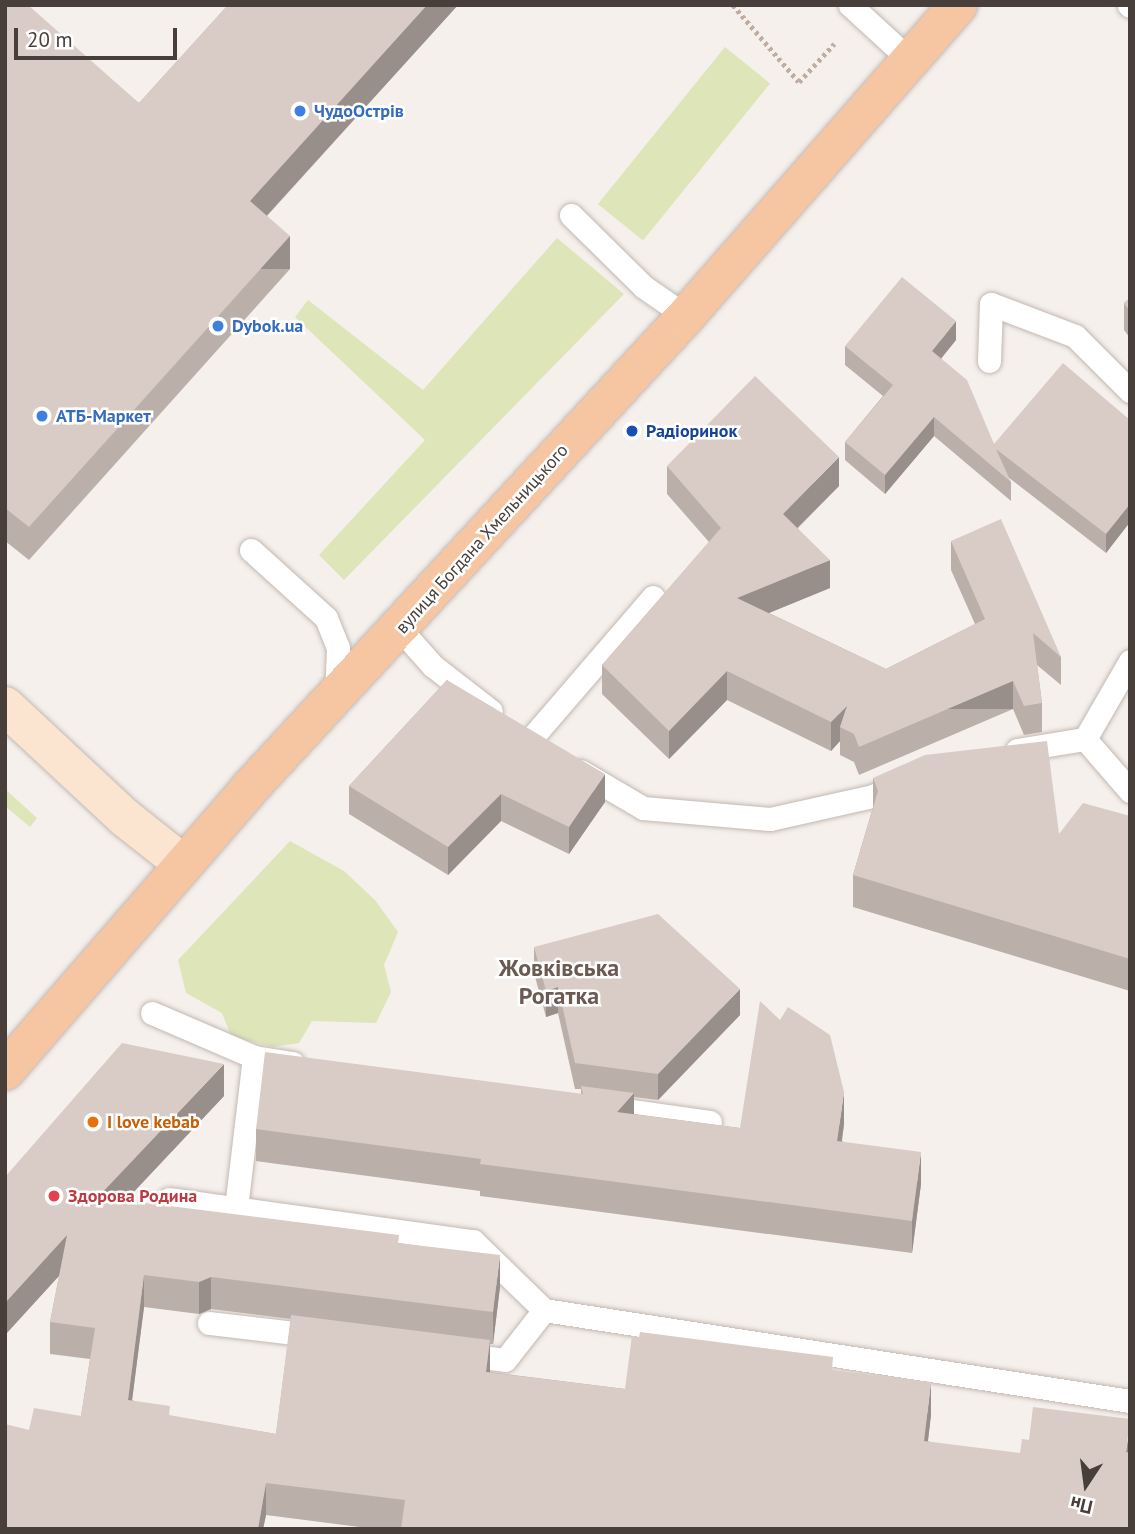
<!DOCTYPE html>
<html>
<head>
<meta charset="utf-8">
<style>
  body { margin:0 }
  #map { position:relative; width:1135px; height:1534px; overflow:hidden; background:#f5f0ec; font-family:"PT Sans",sans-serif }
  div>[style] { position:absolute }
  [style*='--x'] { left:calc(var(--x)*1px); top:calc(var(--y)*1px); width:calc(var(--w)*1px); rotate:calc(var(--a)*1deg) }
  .green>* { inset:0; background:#dee5b9; transform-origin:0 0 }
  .path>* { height:4.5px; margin-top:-2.25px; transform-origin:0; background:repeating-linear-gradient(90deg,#c0aca1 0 3.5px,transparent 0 7px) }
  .roads { filter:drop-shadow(0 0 2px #c3b8b2) drop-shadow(0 0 2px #c3b8b2) }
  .lane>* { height:23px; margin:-11.5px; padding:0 11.5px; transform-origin:11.5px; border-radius:11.5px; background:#fff }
  .secondary>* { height:38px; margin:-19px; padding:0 19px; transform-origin:19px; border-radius:19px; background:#fbe4d0 }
  .primary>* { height:38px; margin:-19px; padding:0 19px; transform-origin:19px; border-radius:19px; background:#f6c6a3 }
  .wall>* { inset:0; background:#bbafa9 }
  .shaded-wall>* { inset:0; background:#988e8a; transform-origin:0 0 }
  .building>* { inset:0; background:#d9cbc5 }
  .dots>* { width:19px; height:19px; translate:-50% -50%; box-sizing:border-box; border:4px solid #fff; border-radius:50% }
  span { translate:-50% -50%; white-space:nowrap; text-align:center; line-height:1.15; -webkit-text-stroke:5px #fff; paint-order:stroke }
  .shop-label { font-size:18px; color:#366cbe; font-weight:700 }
  .left { translate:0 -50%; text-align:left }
  .transit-label { font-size:18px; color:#164399; font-weight:700 }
  .street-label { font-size:18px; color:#493f3a }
  .food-label { font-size:18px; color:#c56008; font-weight:700 }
  .health-label { font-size:18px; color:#be3a42; font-weight:700 }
  .district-label { font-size:24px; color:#6b5952; font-weight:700 }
  .frame { position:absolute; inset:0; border:7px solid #493f3a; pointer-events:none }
  .north { position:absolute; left:1051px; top:1450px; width:70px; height:70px; -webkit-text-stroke:5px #fff; paint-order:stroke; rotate:193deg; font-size:19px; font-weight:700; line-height:28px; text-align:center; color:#493f3a }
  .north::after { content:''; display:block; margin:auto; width:24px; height:32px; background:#493f3a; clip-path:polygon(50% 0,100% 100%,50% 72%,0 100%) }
  .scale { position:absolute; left:14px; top:28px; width:163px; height:32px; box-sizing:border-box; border:4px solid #493f3a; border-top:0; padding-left:9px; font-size:21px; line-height:24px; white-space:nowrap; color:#493f3a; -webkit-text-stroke:5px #fff; paint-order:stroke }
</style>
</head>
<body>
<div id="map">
  <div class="green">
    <div style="left:725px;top:47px;width:58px;height:202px;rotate:39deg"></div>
    <div style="clip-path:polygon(557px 238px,624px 294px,344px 580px,319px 555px,425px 440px,295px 317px,308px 300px,423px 390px)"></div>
    <div style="clip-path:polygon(5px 789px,37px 818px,30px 827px,5px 806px)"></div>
    <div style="clip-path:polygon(290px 841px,344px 871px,375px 900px,398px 932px,384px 965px,391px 992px,376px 1023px,312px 1021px,299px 1043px,273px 1047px,231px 1036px,222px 1013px,186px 993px,178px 960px)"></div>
  </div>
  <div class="path">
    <div style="--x:733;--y:5;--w:101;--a:49.4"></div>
    <div style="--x:799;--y:82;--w:52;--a:-47.4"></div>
  </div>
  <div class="roads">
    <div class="lane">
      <div style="--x:850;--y:5;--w:81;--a:42.5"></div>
      <div style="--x:1129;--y:5;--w:1;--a:45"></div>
      <div style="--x:571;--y:215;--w:103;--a:44.6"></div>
      <div style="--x:644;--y:287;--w:51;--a:34.6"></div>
      <div style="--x:989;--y:361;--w:57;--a:-88"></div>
      <div style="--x:991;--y:304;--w:90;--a:20.9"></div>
      <div style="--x:1075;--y:336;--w:78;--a:45"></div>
      <div style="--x:251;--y:550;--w:101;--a:42.2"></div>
      <div style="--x:326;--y:618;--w:32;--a:68"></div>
      <div style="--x:338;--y:648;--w:48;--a:92.4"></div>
      <div style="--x:400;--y:629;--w:50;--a:48.3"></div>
      <div style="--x:433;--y:666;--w:73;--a:37.8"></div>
      <div style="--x:1085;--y:739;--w:69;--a:49.1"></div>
      <div style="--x:529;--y:741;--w:190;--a:-49.3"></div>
      <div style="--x:1017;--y:750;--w:69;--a:-9.2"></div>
      <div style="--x:1085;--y:739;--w:90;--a:-60"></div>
      <div style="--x:580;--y:771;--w:73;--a:30.4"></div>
      <div style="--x:643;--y:808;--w:127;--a:5"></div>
      <div style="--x:770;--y:819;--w:106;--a:-12.6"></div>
      <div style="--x:873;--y:796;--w:31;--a:-25"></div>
      <div style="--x:152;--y:1013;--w:111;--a:23.3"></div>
      <div style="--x:254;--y:1057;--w:39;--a:9"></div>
      <div style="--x:604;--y:1107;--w:107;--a:8.1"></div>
      <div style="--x:169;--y:1199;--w:307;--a:7.9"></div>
      <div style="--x:473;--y:1241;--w:99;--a:44.2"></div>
      <div style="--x:236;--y:1208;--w:152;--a:-83.2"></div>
      <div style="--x:209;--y:1323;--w:111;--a:6.7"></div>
      <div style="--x:460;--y:1354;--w:45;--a:7.6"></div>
      <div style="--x:505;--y:1360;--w:63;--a:-52"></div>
      <div style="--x:544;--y:1310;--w:593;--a:8.83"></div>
    </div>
    <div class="secondary">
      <div style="--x:5;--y:706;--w:163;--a:43"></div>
      <div style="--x:124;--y:817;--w:74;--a:38.4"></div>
    </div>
    <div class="primary">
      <div style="--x:5;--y:1071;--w:371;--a:-49.1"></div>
      <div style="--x:248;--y:790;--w:645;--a:-47.26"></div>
      <div style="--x:686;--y:316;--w:413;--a:-48.8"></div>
    </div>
  </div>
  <div class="wall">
    <div style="clip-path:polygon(5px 5px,139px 103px,228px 5px,458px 5px,267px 216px,290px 269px,29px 560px,5px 541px)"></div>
    <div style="clip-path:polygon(1130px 298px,1130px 338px,1124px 330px,1124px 303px)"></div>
    <div style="clip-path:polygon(956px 340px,941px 358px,994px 444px,1130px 420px,1130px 522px,1106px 553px,1008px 477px,1011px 482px,1011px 501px,934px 436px,885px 494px,845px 460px,845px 442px,883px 396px,845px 365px,845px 346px)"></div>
    <div style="clip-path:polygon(667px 466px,839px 486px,798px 528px,830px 588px,769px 613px,886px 669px,975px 624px,951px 570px,951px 541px,1061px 657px,1061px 685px,1037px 665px,1042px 703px,1042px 732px,1024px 735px,1013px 709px,859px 775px,854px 762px,840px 755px,840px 741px,831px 751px,727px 700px,669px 759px,602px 694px,602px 665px,709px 542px,667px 494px)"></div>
    <div style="clip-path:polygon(447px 680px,605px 802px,569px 854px,501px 821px,448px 875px,349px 814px,349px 786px)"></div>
    <div style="clip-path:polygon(873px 778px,1059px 834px,1130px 816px,1130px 991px,853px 907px,853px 875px,873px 807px)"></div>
    <div style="clip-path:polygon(534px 947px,740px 1015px,658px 1100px,634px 1097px,634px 1114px,740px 1128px,844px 1124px,842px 1141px,921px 1184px,912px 1253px,480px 1196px,480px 1191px,256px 1161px,256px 1129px,581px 1094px,581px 1089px,575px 1089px,558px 1013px,546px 1017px,534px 973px)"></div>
    <div style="clip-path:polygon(evenodd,224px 1096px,125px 1201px,399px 1243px,500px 1287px,493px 1344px,490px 1344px,490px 1372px,625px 1389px,833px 1370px,931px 1415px,928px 1441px,1130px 1529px,375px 1529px,266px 1515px,263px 1529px,5px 1529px,29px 1430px,81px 1416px,90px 1359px,50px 1354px,50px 1322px,59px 1276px,5px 1335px,5px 1177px,224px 1096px,144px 1307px,199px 1314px,211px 1309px,291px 1319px,276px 1434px,170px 1416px,132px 1400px,144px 1307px)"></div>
  </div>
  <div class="shaded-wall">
    <div style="clip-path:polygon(427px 5px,458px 5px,250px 234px,250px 201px)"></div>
    <div style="left:290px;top:236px;width:33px;height:391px;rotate:90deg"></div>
    <div style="clip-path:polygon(956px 321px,956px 340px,932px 370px,932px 351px)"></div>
    <div style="clip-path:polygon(934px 417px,934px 436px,885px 494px,885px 475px)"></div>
    <div style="clip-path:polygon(839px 457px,839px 486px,783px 542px,783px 514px)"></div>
    <div style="clip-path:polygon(1130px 504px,1130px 522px,1106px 553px,1106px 534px)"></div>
    <div style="clip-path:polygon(830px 560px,830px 588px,737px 626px,737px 598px)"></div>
    <div style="clip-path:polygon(727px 671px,727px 700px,669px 759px,669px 731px)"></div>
    <div style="left:1013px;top:681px;width:28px;height:168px;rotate:90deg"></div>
    <div style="clip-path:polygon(847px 706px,840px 727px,840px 741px,831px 751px,831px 722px)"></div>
    <div style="clip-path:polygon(605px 774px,605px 802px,569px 854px,569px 827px)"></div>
    <div style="clip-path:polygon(501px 794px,501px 821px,448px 875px,448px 847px)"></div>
    <div style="clip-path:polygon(558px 987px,558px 1013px,546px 1017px,546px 991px)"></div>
    <div style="clip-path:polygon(740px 989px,740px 1015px,658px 1100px,658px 1074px)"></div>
    <div style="clip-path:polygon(224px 1064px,224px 1096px,98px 1230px,98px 1197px)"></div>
    <div style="clip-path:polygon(844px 1092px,844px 1124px,837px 1173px,837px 1141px)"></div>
    <div style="clip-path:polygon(634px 1093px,634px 1125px,617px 1112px)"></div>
    <div style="clip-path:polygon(921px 1152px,921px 1184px,912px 1253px,912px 1221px)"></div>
    <div style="clip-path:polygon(67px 1235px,67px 1267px,5px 1335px,5px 1303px)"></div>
    <div style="clip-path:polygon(500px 1255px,500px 1287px,493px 1344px,493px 1312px)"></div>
    <div style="clip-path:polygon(144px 1275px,144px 1307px,128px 1432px,128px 1400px)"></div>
    <div style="clip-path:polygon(211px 1277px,211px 1309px,199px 1314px,199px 1282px)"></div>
    <div style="clip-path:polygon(490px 1340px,490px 1372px,486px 1372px)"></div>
    <div style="clip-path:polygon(931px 1382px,931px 1415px,924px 1473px,924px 1441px)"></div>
    <div style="clip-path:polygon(1130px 1427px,1130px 1459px,1126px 1452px)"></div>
    <div style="clip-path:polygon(266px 1483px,266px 1515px,263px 1529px,258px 1529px)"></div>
  </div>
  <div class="building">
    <div style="clip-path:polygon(5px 5px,28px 5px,139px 103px,228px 5px,427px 5px,250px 201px,290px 236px,29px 527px,5px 508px)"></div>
    <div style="clip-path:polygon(902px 277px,956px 321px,932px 351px,967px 380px,994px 444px,1063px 363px,1130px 420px,1130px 504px,1106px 534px,996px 449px,1011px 482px,934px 417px,885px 475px,845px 442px,893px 385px,845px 346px)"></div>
    <div style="clip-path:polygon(1130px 298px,1130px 311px,1124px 303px)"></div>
    <div style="clip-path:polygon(755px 376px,839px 457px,783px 514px,830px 560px,737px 598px,886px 669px,985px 619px,951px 541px,1001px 519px,1061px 657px,1033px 633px,1042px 703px,1024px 706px,1013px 681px,859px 747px,854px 734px,840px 727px,847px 706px,831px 722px,727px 671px,669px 731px,602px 665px,721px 528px,667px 466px)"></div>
    <div style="clip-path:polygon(447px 680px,605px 774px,569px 827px,501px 794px,448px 847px,349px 786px)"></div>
    <div style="clip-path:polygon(1047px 741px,1059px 834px,1083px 803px,1130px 816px,1130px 959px,853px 875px,878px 791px,873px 778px,925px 755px)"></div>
    <div style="clip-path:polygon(658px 914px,740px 989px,658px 1074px,575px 1063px,558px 987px,546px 991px,534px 947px)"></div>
    <div style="clip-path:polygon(760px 1001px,780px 1020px,788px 1007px,830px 1035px,844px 1092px,837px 1141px,921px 1152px,912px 1221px,480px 1164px,481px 1159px,256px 1129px,265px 1052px,583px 1094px,581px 1086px,634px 1093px,617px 1112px,740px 1128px)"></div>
    <div style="clip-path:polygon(122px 1043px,224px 1064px,98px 1197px,399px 1235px,398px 1243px,500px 1255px,493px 1312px,211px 1277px,199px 1282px,144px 1275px,128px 1400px,170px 1406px,169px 1415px,276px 1434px,291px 1315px,490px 1340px,486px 1372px,625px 1389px,632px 1336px,639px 1337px,640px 1332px,833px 1357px,832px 1370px,931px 1382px,924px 1441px,1020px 1453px,1022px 1439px,1029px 1440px,1033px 1407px,1130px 1419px,1126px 1452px,1130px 1453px,1130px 1529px,401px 1529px,405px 1500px,266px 1483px,258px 1529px,5px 1529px,5px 1424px,29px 1430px,34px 1408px,81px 1416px,95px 1328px,50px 1322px,67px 1235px,5px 1303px,5px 1177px)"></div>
  </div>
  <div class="dots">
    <div style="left:300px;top:111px;background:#3f7fe0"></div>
    <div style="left:218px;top:326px;background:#3f7fe0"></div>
    <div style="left:42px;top:416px;background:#3f7fe0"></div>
    <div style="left:632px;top:431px;background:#1a4fb4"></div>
    <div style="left:93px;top:1122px;background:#e8710a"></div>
    <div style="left:54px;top:1196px;background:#e0444e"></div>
  </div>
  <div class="shop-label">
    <span class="left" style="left:314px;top:111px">ЧудоОстрів</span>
    <span class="left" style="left:232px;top:326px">Dybok.ua</span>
    <span class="left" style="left:56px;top:416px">АТБ-Маркет</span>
  </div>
  <div class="transit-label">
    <span class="left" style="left:646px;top:431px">Радіоринок</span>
  </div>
  <div class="street-label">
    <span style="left:482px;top:539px;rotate:-48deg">вулиця Богдана Хмельницького</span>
  </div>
  <div class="food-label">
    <span class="left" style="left:107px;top:1122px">I love kebab</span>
  </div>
  <div class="health-label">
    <span class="left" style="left:68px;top:1196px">Здорова Родина</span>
  </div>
  <div class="district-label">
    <span style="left:559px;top:982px">Жовківська<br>Рогатка</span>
  </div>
  <div class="frame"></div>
  <div class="north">Пн</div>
  <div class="scale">20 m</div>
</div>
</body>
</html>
